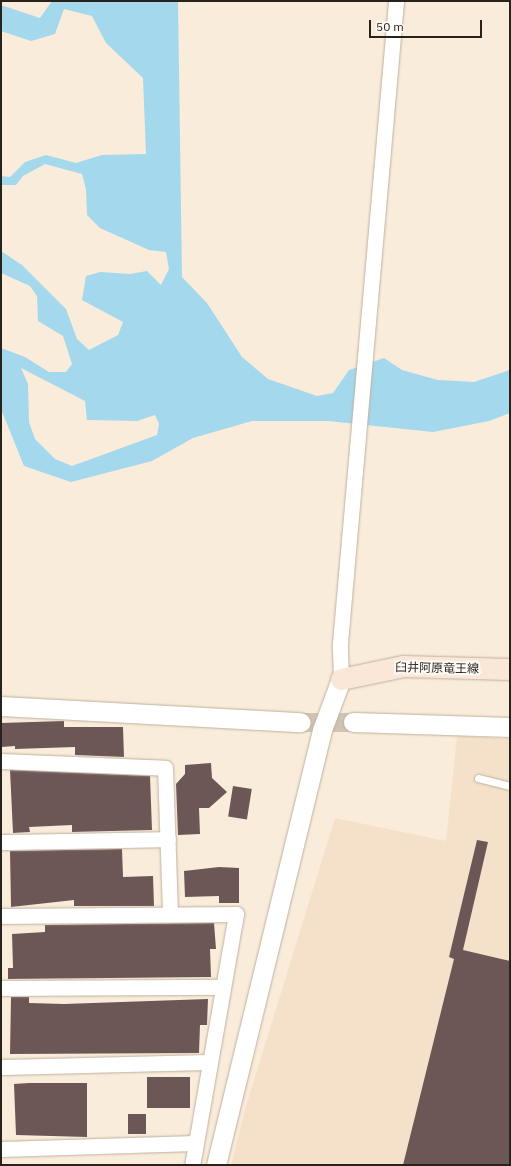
<!DOCTYPE html>
<html>
<head>
<meta charset="utf-8">
<style>
  body { margin:0 }
  #map { position:relative; width:511px; height:1166px; overflow:hidden; background:#faecda; font-family:"IBM Plex Sans","Noto Sans JP",sans-serif }
  div>[style] { position:absolute }
  [style*='--x'] { left:calc(var(--x)*1px); top:calc(var(--y)*1px); width:calc(var(--w)*1px); rotate:calc(var(--a)*1deg) }
  .built>* { inset:0; background:#f5e1c9 }
  .water>* { inset:0; background:#a4d8ec }
  .building>* { inset:0; background:#6d5756; transform-origin:0 0 }
  .tertiary-tunnel>* { height:19px; margin-top:-9.5px; transform-origin:0; background:repeating-linear-gradient(90deg,#d0c4b4 0 19px,transparent 0 29px) }
  .roads { filter:drop-shadow(0 0 1px #beb09f) drop-shadow(0 0 1px #beb09f) }
  .service>* { height:7px; margin:-3.5px; padding:0 3.5px; transform-origin:3.5px; border-radius:3.5px; background:#fff }
  .minor>* { height:15px; margin:-7.5px; padding:0 7.5px; transform-origin:7.5px; border-radius:7.5px; background:#fff }
  .tertiary>* { height:19px; margin:-9.5px; padding:0 9.5px; transform-origin:9.5px; border-radius:9.5px; background:#fff }
  .secondary>* { height:21px; margin:-10.5px; padding:0 10.5px; transform-origin:10.5px; border-radius:10.5px; background:#fbe7d7 }
  span { translate:-50% -50%; white-space:nowrap; text-align:center; line-height:1.15; -webkit-text-stroke:4px #fefbf7; paint-order:stroke }
  .street-label { font-size:12px; color:#27221b }
  .frame { position:absolute; inset:0; border:2px solid #27221b; pointer-events:none }
  .scale { position:absolute; left:369px; top:20px; width:113px; height:18px; box-sizing:border-box; border:2px solid #27221b; border-top:0; padding-left:5px; font-size:12px; line-height:14px; white-space:nowrap; color:#27221b; -webkit-text-stroke:3px #fefbf7; paint-order:stroke }
</style>
</head>
<body>
<div id="map">
  <div class="built">
    <div style="clip-path:polygon(457px 736px,510px 739px,510px 1165px,231px 1165px,246px 1106px,335px 818px,446px 841px)"></div>
  </div>
  <div class="water">
    <div style="clip-path:polygon(evenodd,52px 1px,178px 1px,182px 277px,207px 303px,242px 357px,268px 379px,317px 396px,333px 393px,349px 370px,384px 358px,402px 370px,438px 380px,474px 382px,510px 370px,510px 413px,489px 421px,433px 432px,328px 421px,252px 421px,193px 438px,152px 461px,71px 482px,24px 466px,1px 409px,1px 348px,25px 357px,49px 372px,66px 372px,72px 364px,63px 336px,38px 321px,37px 296px,30px 286px,1px 273px,1px 251px,22px 265px,66px 309px,77px 339px,89px 350px,118px 335px,123px 322px,82px 300px,86px 276px,100px 272px,130px 274px,147px 271px,161px 285px,169px 269px,166px 252px,149px 250px,100px 228px,87px 215px,86px 189px,82px 174px,45px 164px,23px 176px,16px 185px,1px 185px,1px 176px,10px 177px,25px 162px,46px 155px,76px 163px,102px 155px,146px 154px,143px 78px,106px 43px,92px 16px,64px 9px,55px 34px,31px 41px,1px 31px,1px 5px,40px 18px,52px 1px,21px 368px,85px 401px,87px 420px,137px 421px,155px 415px,159px 424px,157px 435px,72px 466px,55px 459px,35px 439px,29px 422px,28px 384px,21px 368px)"></div>
  </div>
  <div class="building">
    <div style="clip-path:polygon(64px 721px,64px 727px,123px 727px,124px 757px,75px 755px,75px 747px,15px 749px,15px 746px,1px 747px,1px 723px)"></div>
    <div style="clip-path:polygon(211px 763px,212px 778px,227px 792px,209px 808px,199px 808px,200px 834px,178px 835px,176px 784px,185px 774px,185px 765px)"></div>
    <div style="clip-path:polygon(10px 770px,150px 776px,152px 830px,72px 832px,72px 825px,29px 827px,30px 832px,13px 833px)"></div>
    <div style="left:233px;top:786px;width:19px;height:31px;rotate:9deg"></div>
    <div style="clip-path:polygon(477px 840px,488px 842px,463px 950px,510px 961px,510px 1165px,403px 1165px,454px 959px,449px 957px)"></div>
    <div style="clip-path:polygon(122px 849px,123px 877px,153px 876px,154px 906px,74px 906px,74px 900px,11px 907px,10px 851px)"></div>
    <div style="clip-path:polygon(219px 867px,239px 868px,239px 903px,219px 903px,219px 896px,185px 897px,184px 871px)"></div>
    <div style="clip-path:polygon(214px 923px,216px 949px,210px 949px,211px 977px,8px 979px,8px 968px,13px 968px,12px 934px,45px 932px,45px 925px)"></div>
    <div style="clip-path:polygon(11px 997px,29px 997px,29px 1003px,64px 1004px,208px 999px,207px 1025px,200px 1025px,199px 1053px,10px 1054px)"></div>
    <div style="left:190px;top:1077px;width:31px;height:43px;rotate:90deg"></div>
    <div style="clip-path:polygon(29px 1083px,87px 1083px,87px 1137px,16px 1135px,14px 1084px)"></div>
    <div style="left:128px;top:1114px;width:18px;height:20px"></div>
  </div>
  <div class="tertiary-tunnel">
    <div style="--x:301;--y:722;--w:52;--a:0"></div>
  </div>
  <div class="roads">
    <div class="service">
      <div style="--x:478;--y:778;--w:33;--a:14"></div>
    </div>
    <div class="minor">
      <div style="--x:341;--y:679;--w:36;--a:-92"></div>
      <div style="--x:340;--y:643;--w:644;--a:-85.01"></div>
      <div style="--x:1;--y:761;--w:164;--a:2.4"></div>
      <div style="--x:165;--y:768;--w:146;--a:88"></div>
      <div style="--x:1;--y:842;--w:167;--a:-1"></div>
      <div style="--x:1;--y:916;--w:235;--a:-0.5"></div>
      <div style="--x:236;--y:914;--w:255;--a:99.9"></div>
      <div style="--x:1;--y:988;--w:222;--a:-0.3"></div>
      <div style="--x:1;--y:1067;--w:209;--a:-1.4"></div>
      <div style="--x:1;--y:1149;--w:195;--a:-1.8"></div>
    </div>
    <div class="tertiary">
      <div style="--x:1;--y:706;--w:300;--a:3.1"></div>
      <div style="--x:353;--y:722;--w:157;--a:1.8"></div>
      <div style="--x:216;--y:1165;--w:448;--a:-76.3"></div>
      <div style="--x:322;--y:730;--w:54;--a:-69.6"></div>
    </div>
    <div class="secondary">
      <div style="--x:341;--y:679;--w:63;--a:-11.8"></div>
      <div style="--x:403;--y:666;--w:107;--a:1.6"></div>
    </div>
  </div>
  <div class="street-label">
    <span style="left:437px;top:668px;rotate:1deg">臼井阿原竜王線</span>
  </div>
  <div class="frame"></div>
  <div class="scale">50 m</div>
</div>
</body>
</html>
